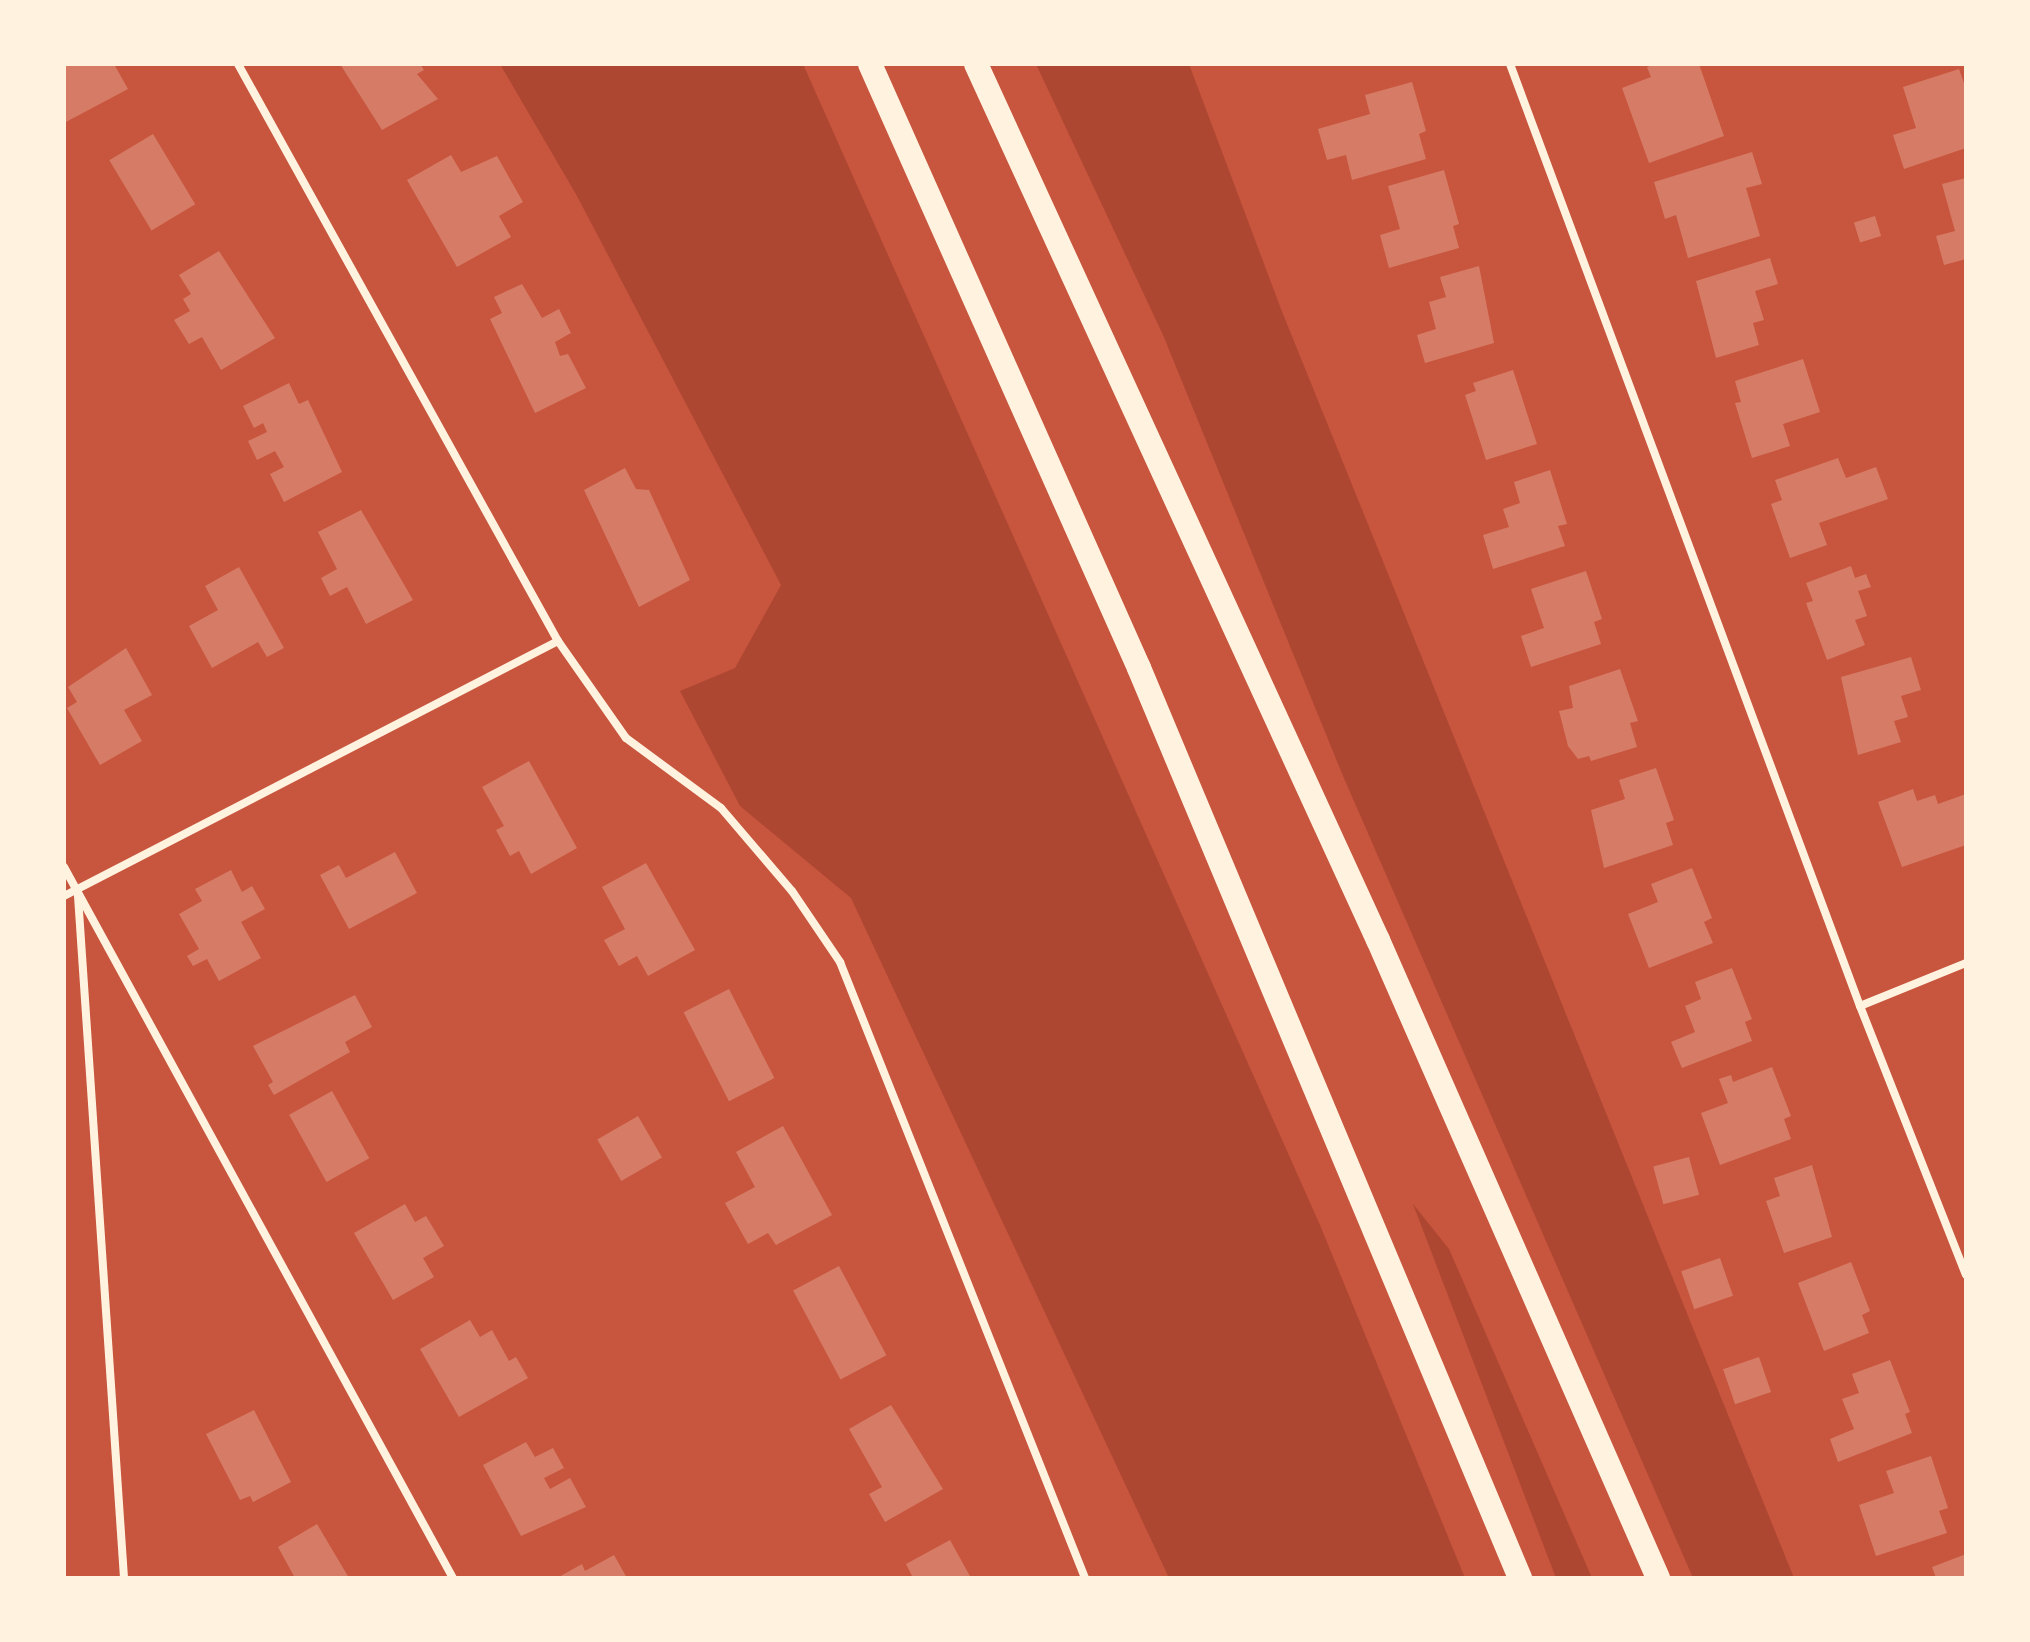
<!DOCTYPE html>
<html>
<head>
<meta charset="utf-8">
<style>
  body { margin:0 }
  #map { position:relative; width:2030px; height:1642px; overflow:hidden; background:#c8553d; font-family:"DM Sans",sans-serif }
  div>[style] { position:absolute }
  [style*='--x'] { left:calc(var(--x)*1px); top:calc(var(--y)*1px); width:calc(var(--w)*1px); rotate:calc(var(--a)*1deg) }
  .green>* { inset:0; background:#ae4732 }
  .building>* { inset:0; background:#d67c66; transform-origin:0 0 }
  .minor>* { height:8px; margin:-4px; padding:0 4px; transform-origin:4px; border-radius:4px; background:#fff3e0 }
  .motorway>* { height:24px; margin:-12px; padding:0 12px; transform-origin:12px; border-radius:12px; background:#fff3e0 }
  span { translate:-50% -50%; white-space:nowrap; text-align:center; line-height:1.15; -webkit-text-stroke:7px #fff3e0; paint-order:stroke }
  .frame { position:absolute; inset:0; border:66px solid #fff3e0; pointer-events:none }
</style>
</head>
<body>
<div id="map">
  <div class="green">
    <div style="clip-path:polygon(500px 64px,803px 64px,1320px 1225px,1465px 1578px,1169px 1578px,851px 898px,740px 806px,680px 691px,735px 668px,781px 585px,577px 196px)"></div>
    <div style="clip-path:polygon(1036px 64px,1189px 64px,1281px 309px,1794px 1578px,1693px 1578px,1343px 776px,1163px 335px)"></div>
    <div style="clip-path:polygon(1413px 1204px,1449px 1249px,1592px 1578px,1556px 1578px)"></div>
  </div>
  <div class="building">
    <div style="clip-path:polygon(64px 64px,114px 64px,128px 89px,64px 123px)"></div>
    <div style="clip-path:polygon(340px 64px,420px 64px,424px 70px,417px 74px,438px 99px,382px 130px)"></div>
    <div style="clip-path:polygon(1656px 64px,1699px 64px,1724px 136px,1649px 163px,1622px 88px,1651px 77px,1647px 67px)"></div>
    <div style="clip-path:polygon(1959px 69px,1966px 89px,1966px 148px,1904px 169px,1893px 135px,1916px 128px,1903px 87px)"></div>
    <div style="clip-path:polygon(1412px 82px,1426px 131px,1419px 134px,1426px 159px,1352px 180px,1346px 155px,1327px 160px,1318px 129px,1370px 114px,1365px 95px)"></div>
    <div style="left:153px;top:134px;width:82px;height:51px;rotate:59deg"></div>
    <div style="clip-path:polygon(1752px 152px,1762px 184px,1746px 188px,1760px 236px,1688px 258px,1676px 215px,1665px 219px,1654px 182px)"></div>
    <div style="clip-path:polygon(451px 155px,461px 172px,497px 156px,523px 202px,499px 216px,511px 237px,457px 267px,407px 180px)"></div>
    <div style="clip-path:polygon(1444px 170px,1459px 224px,1453px 226px,1459px 248px,1389px 268px,1380px 235px,1400px 229px,1388px 186px)"></div>
    <div style="clip-path:polygon(1966px 178px,1966px 259px,1944px 265px,1936px 236px,1955px 231px,1942px 184px)"></div>
    <div style="left:1875px;top:216px;width:21px;height:22px;rotate:73deg"></div>
    <div style="clip-path:polygon(219px 251px,275px 338px,221px 370px,202px 337px,189px 344px,174px 320px,190px 311px,183px 299px,191px 294px,179px 275px)"></div>
    <div style="clip-path:polygon(1770px 258px,1778px 284px,1755px 291px,1764px 320px,1753px 323px,1759px 345px,1716px 358px,1696px 281px)"></div>
    <div style="clip-path:polygon(1479px 266px,1494px 343px,1425px 363px,1417px 335px,1436px 329px,1429px 302px,1446px 297px,1440px 277px)"></div>
    <div style="clip-path:polygon(522px 284px,542px 318px,559px 309px,571px 333px,555px 342px,560px 356px,568px 354px,586px 388px,535px 413px,490px 319px,502px 313px,494px 297px)"></div>
    <div style="clip-path:polygon(1803px 359px,1820px 412px,1783px 424px,1790px 446px,1752px 458px,1735px 403px,1741px 402px,1735px 381px)"></div>
    <div style="clip-path:polygon(1513px 370px,1537px 444px,1486px 460px,1465px 395px,1476px 391px,1473px 383px)"></div>
    <div style="clip-path:polygon(289px 383px,299px 404px,308px 400px,342px 472px,284px 502px,270px 474px,284px 467px,275px 451px,257px 460px,248px 441px,267px 432px,263px 423px,254px 428px,243px 406px)"></div>
    <div style="clip-path:polygon(1838px 458px,1846px 478px,1876px 467px,1888px 499px,1819px 523px,1827px 545px,1790px 558px,1771px 504px,1782px 500px,1775px 480px)"></div>
    <div style="clip-path:polygon(625px 468px,636px 489px,649px 490px,690px 580px,639px 607px,584px 490px)"></div>
    <div style="clip-path:polygon(1550px 470px,1567px 524px,1558px 526px,1565px 546px,1493px 569px,1483px 535px,1509px 527px,1503px 509px,1520px 503px,1514px 482px)"></div>
    <div style="clip-path:polygon(361px 510px,413px 600px,366px 624px,347px 587px,330px 596px,321px 578px,337px 569px,318px 532px)"></div>
    <div style="clip-path:polygon(1851px 566px,1855px 578px,1866px 574px,1871px 587px,1858px 591px,1867px 616px,1855px 620px,1865px 645px,1827px 660px,1806px 603px,1813px 601px,1806px 583px)"></div>
    <div style="clip-path:polygon(239px 567px,284px 648px,267px 657px,258px 642px,212px 668px,189px 626px,218px 610px,205px 586px)"></div>
    <div style="clip-path:polygon(1586px 571px,1602px 619px,1594px 622px,1601px 644px,1531px 667px,1521px 636px,1544px 628px,1531px 589px)"></div>
    <div style="clip-path:polygon(126px 648px,152px 695px,124px 710px,142px 741px,100px 765px,67px 708px,77px 702px,68px 687px)"></div>
    <div style="clip-path:polygon(1911px 657px,1921px 690px,1901px 696px,1908px 717px,1894px 721px,1901px 742px,1858px 755px,1841px 677px)"></div>
    <div style="clip-path:polygon(1620px 669px,1638px 721px,1630px 723px,1637px 747px,1591px 761px,1589px 756px,1578px 759px,1568px 746px,1559px 711px,1573px 708px,1569px 686px)"></div>
    <div style="clip-path:polygon(529px 761px,577px 848px,531px 874px,519px 851px,510px 856px,496px 830px,504px 826px,482px 787px)"></div>
    <div style="clip-path:polygon(1656px 768px,1674px 820px,1666px 823px,1673px 845px,1604px 868px,1591px 810px,1625px 799px,1619px 780px)"></div>
    <div style="clip-path:polygon(1913px 789px,1917px 801px,1935px 795px,1938px 804px,1966px 794px,1966px 845px,1902px 867px,1878px 802px)"></div>
    <div style="clip-path:polygon(395px 852px,417px 893px,349px 929px,320px 875px,339px 865px,346px 878px)"></div>
    <div style="clip-path:polygon(646px 863px,695px 950px,648px 976px,637px 956px,619px 966px,604px 940px,625px 929px,602px 887px)"></div>
    <div style="clip-path:polygon(1692px 868px,1712px 918px,1704px 922px,1713px 943px,1649px 968px,1628px 914px,1658px 902px,1651px 884px)"></div>
    <div style="clip-path:polygon(231px 870px,242px 892px,252px 886px,265px 909px,241px 922px,261px 958px,219px 981px,207px 959px,193px 966px,187px 956px,199px 949px,179px 914px,202px 901px,195px 889px)"></div>
    <div style="clip-path:polygon(1732px 968px,1752px 1019px,1745px 1022px,1752px 1041px,1682px 1068px,1671px 1042px,1695px 1032px,1685px 1006px,1701px 999px,1695px 982px)"></div>
    <div style="left:729px;top:989px;width:100px;height:51px;rotate:63deg"></div>
    <div style="clip-path:polygon(355px 995px,372px 1027px,345px 1042px,350px 1052px,274px 1095px,268px 1085px,273px 1082px,253px 1046px)"></div>
    <div style="clip-path:polygon(1772px 1067px,1791px 1116px,1784px 1119px,1791px 1139px,1720px 1165px,1701px 1113px,1728px 1103px,1719px 1079px,1731px 1075px,1733px 1082px)"></div>
    <div style="left:332px;top:1091px;width:77px;height:49px;rotate:61deg"></div>
    <div style="left:638px;top:1116px;width:48px;height:47px;rotate:60deg"></div>
    <div style="clip-path:polygon(783px 1126px,832px 1215px,776px 1245px,768px 1233px,748px 1244px,725px 1203px,755px 1187px,736px 1152px)"></div>
    <div style="left:1689px;top:1157px;width:39px;height:37px;rotate:75deg"></div>
    <div style="clip-path:polygon(1812px 1165px,1832px 1237px,1784px 1253px,1766px 1201px,1780px 1196px,1774px 1178px)"></div>
    <div style="clip-path:polygon(405px 1204px,415px 1222px,426px 1216px,444px 1246px,423px 1258px,434px 1277px,393px 1300px,354px 1233px)"></div>
    <div style="left:1720px;top:1258px;width:40px;height:41px;rotate:71deg"></div>
    <div style="clip-path:polygon(1851px 1262px,1870px 1311px,1862px 1315px,1869px 1333px,1824px 1351px,1798px 1283px)"></div>
    <div style="left:839px;top:1266px;width:101px;height:52px;rotate:62deg"></div>
    <div style="clip-path:polygon(470px 1320px,480px 1337px,492px 1330px,509px 1361px,516px 1357px,528px 1378px,459px 1417px,420px 1349px)"></div>
    <div style="left:1759px;top:1357px;width:37px;height:38px;rotate:71deg"></div>
    <div style="clip-path:polygon(1890px 1360px,1910px 1412px,1905px 1414px,1912px 1433px,1838px 1462px,1830px 1439px,1854px 1429px,1842px 1399px,1859px 1393px,1852px 1374px)"></div>
    <div style="clip-path:polygon(891px 1405px,943px 1489px,885px 1522px,869px 1494px,882px 1487px,849px 1429px)"></div>
    <div style="clip-path:polygon(254px 1410px,291px 1482px,253px 1502px,250px 1496px,240px 1500px,206px 1434px)"></div>
    <div style="clip-path:polygon(526px 1442px,535px 1457px,553px 1448px,564px 1468px,544px 1478px,550px 1489px,570px 1478px,586px 1507px,521px 1536px,483px 1465px)"></div>
    <div style="clip-path:polygon(1931px 1456px,1948px 1508px,1939px 1511px,1947px 1533px,1876px 1556px,1859px 1505px,1894px 1493px,1886px 1471px)"></div>
    <div style="clip-path:polygon(317px 1524px,349px 1578px,295px 1578px,278px 1547px)"></div>
    <div style="clip-path:polygon(950px 1540px,971px 1578px,913px 1578px,906px 1564px)"></div>
    <div style="clip-path:polygon(1966px 1554px,1966px 1578px,1936px 1578px,1932px 1567px)"></div>
    <div style="clip-path:polygon(614px 1555px,627px 1578px,557px 1578px,582px 1564px,585px 1571px)"></div>
  </div>
  <div class="minor">
    <div style="--x:238;--y:64;--w:660;--a:60.99"></div>
    <div style="--x:558;--y:641;--w:118;--a:55"></div>
    <div style="--x:626;--y:738;--w:118;--a:36.4"></div>
    <div style="--x:721;--y:808;--w:109;--a:49.5"></div>
    <div style="--x:792;--y:891;--w:86;--a:55.9"></div>
    <div style="--x:840;--y:962;--w:663;--a:68.31"></div>
    <div style="--x:1510;--y:64;--w:1005;--a:69.62"></div>
    <div style="--x:1860;--y:1006;--w:289;--a:68.5"></div>
    <div style="--x:64;--y:867;--w:810;--a:61.32"></div>
    <div style="--x:64;--y:896;--w:556;--a:-27.3"></div>
    <div style="--x:78;--y:896;--w:684;--a:86.14"></div>
    <div style="--x:1860;--y:1006;--w:114;--a:-22.1"></div>
  </div>
  <div class="motorway">
    <div style="--x:870;--y:64;--w:661;--a:65.99"></div>
    <div style="--x:1139;--y:668;--w:987;--a:67.28"></div>
    <div style="--x:976;--y:64;--w:964;--a:65.35"></div>
    <div style="--x:1378;--y:940;--w:697;--a:66.3"></div>
  </div>
  <div class="frame"></div>
</div>
</body>
</html>
